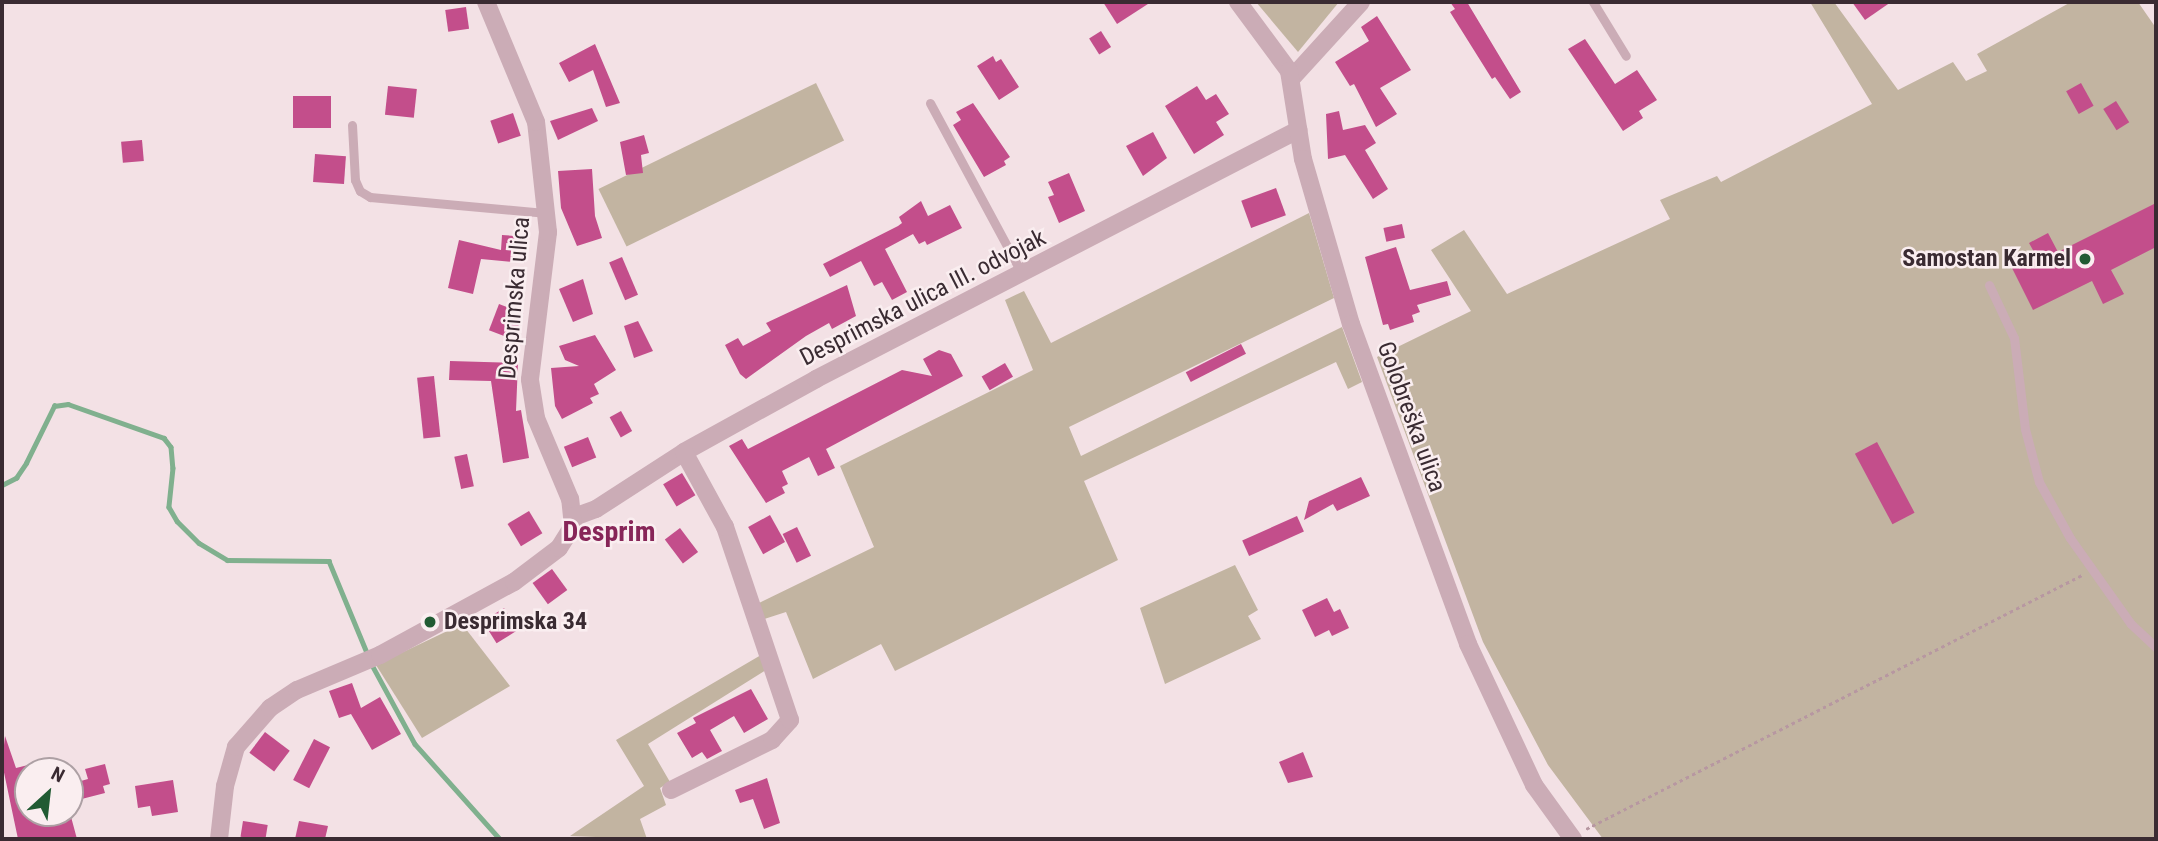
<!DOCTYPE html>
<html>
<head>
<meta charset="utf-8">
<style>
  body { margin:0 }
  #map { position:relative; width:2158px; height:841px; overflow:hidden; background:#f3e1e5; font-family:"Roboto Condensed",sans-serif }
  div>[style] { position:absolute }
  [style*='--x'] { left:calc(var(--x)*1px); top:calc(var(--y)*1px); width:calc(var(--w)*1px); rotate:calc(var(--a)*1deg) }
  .green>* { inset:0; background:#c2b4a1; transform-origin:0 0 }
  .stream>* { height:4.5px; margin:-2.25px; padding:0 2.25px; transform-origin:2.25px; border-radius:2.25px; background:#80b08e }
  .building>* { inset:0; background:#c34e8b; transform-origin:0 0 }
  .path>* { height:2.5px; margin-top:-1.25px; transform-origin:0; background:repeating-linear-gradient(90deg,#b797a1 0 3.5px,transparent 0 7px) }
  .service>* { height:9px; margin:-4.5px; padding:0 4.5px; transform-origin:4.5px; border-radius:4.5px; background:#cbacb6 }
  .minor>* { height:18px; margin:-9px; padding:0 9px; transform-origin:9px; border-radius:9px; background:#cbacb6 }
  .tertiary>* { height:18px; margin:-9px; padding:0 9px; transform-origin:9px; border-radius:9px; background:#cbacb6 }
  .dots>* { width:19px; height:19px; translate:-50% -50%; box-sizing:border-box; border:4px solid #faeef0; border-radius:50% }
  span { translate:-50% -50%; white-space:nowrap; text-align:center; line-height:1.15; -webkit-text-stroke:5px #faeef0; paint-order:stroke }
  .poi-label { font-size:24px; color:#3a2b32; font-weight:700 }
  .right { translate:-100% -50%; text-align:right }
  .left { translate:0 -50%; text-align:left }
  .street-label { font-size:24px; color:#3a2b32 }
  .quarter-label { font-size:28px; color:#872558; font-weight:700 }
  .frame { position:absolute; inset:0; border:4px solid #3a2b32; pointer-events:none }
  .north { position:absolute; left:14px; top:757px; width:70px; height:70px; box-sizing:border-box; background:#faeef0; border:2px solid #ada0a4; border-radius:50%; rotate:27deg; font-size:19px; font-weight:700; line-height:28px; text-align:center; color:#3a2b32 }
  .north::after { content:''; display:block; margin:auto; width:24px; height:32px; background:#215b33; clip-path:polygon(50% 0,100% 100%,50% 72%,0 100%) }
</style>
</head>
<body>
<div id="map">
  <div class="green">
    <div style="clip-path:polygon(1256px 2px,1339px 2px,1298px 52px)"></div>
    <div style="clip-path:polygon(1810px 2px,1834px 2px,1898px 90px,1953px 62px,1966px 81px,1987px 71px,1977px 54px,2071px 2px,2138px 2px,2156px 28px,2156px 839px,1603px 839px,1548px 765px,1483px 642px,1377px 357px,1471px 311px,1431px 250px,1464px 230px,1507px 294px,1670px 219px,1660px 200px,1717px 176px,1721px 182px,1872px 104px)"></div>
    <div style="left:816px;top:83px;width:64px;height:242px;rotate:64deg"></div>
    <div style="clip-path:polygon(1309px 213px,1334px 298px,1069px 427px,1081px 456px,1342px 327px,1362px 382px,1348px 389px,1336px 362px,1084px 481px,1118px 560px,895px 671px,881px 644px,813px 679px,786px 612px,761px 620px,755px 605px,874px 547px,840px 466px,1033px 370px,1005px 300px,1024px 291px,1051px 343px)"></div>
    <div style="clip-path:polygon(1235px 565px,1258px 610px,1248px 616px,1261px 639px,1165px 684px,1140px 608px)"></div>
    <div style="clip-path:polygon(462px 624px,510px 686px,422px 738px,376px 665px)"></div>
    <div style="clip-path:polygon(761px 655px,766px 670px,648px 744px,670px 782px,660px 788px,666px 805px,640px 819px,647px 839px,570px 836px,644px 786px,616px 740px)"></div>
  </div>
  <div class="stream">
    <div style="--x:2;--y:485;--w:16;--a:-27"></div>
    <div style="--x:16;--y:478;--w:18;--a:-56"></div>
    <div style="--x:26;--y:463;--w:64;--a:-63.8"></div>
    <div style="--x:54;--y:406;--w:14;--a:-8"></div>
    <div style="--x:68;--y:404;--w:102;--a:19.5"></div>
    <div style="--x:164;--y:438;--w:11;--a:52"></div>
    <div style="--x:171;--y:447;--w:21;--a:85"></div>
    <div style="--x:173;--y:468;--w:39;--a:96"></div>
    <div style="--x:169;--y:507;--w:16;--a:60"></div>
    <div style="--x:177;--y:521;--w:31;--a:45"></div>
    <div style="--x:199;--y:543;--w:33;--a:31"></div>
    <div style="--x:227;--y:560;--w:102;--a:0.6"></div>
    <div style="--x:329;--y:561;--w:102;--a:67.5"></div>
    <div style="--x:371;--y:663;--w:92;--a:61.5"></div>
    <div style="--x:415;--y:744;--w:127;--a:48.2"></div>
  </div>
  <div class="building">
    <div style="clip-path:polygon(1103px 2px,1151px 2px,1117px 24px)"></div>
    <div style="clip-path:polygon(1450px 2px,1467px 2px,1521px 92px,1510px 99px,1495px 77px,1492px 79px,1450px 12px,1455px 9px)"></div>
    <div style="clip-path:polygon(1852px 2px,1891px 2px,1865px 20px)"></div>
    <div style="left:466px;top:7px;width:22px;height:21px;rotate:82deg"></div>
    <div style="clip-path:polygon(1377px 16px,1411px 70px,1380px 88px,1397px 114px,1376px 127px,1354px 84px,1350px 86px,1335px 62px,1369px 41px,1361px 27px)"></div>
    <div style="left:1101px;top:31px;width:19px;height:14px;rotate:58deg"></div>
    <div style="clip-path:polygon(1585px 39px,1615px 84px,1637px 70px,1657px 100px,1639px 111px,1643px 118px,1623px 131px,1568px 49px)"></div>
    <div style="clip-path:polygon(595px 44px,620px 103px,606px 107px,593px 70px,569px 82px,559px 63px)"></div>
    <div style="clip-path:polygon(993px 56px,996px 62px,1001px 59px,1019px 87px,999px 100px,977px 66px)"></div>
    <div style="left:2081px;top:83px;width:26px;height:17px;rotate:61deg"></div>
    <div style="left:388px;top:86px;width:29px;height:29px;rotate:6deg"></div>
    <div style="clip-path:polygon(1197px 86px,1206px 100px,1216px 94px,1229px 114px,1216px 122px,1224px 135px,1194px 154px,1165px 106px)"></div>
    <div style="left:293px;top:96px;width:38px;height:32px"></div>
    <div style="left:2116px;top:101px;width:25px;height:15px;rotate:58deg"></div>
    <div style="clip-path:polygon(973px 103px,1010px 157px,1004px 161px,1006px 165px,984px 177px,953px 125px,961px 120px,956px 112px)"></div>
    <div style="clip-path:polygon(592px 108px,598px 121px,558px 140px,550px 121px)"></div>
    <div style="clip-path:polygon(1339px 111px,1343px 130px,1365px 125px,1376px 143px,1365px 150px,1388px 189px,1373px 199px,1345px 155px,1328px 159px,1326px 114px)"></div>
    <div style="left:513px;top:113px;width:24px;height:24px;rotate:71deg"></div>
    <div style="clip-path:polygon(1153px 132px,1167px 158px,1143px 176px,1126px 146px)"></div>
    <div style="clip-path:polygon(644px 135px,649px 153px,641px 155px,643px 173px,626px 175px,620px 142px)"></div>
    <div style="left:142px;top:140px;width:21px;height:21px;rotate:85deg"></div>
    <div style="left:315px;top:154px;width:31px;height:28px;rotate:4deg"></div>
    <div style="clip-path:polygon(592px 169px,595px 216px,602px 238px,577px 246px,561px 208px,558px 171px)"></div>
    <div style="clip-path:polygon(1069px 173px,1085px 211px,1059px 223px,1048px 197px,1054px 195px,1048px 182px)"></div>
    <div style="left:1276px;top:188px;width:29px;height:37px;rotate:70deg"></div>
    <div style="clip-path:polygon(921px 201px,928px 216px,950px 205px,962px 228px,927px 245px,925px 241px,919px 244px,913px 234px,885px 249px,907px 292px,892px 300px,882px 282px,874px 286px,861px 261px,830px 277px,823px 264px,898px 226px,902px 223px,899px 217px)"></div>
    <div style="clip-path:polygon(2156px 203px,2156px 247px,2111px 270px,2124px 294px,2103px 304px,2092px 281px,2033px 310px,2010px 264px,2034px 252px,2029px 243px,2048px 233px,2058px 252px)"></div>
    <div style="left:1402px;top:224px;width:14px;height:19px;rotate:78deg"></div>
    <div style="clip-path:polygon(502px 235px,528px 237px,525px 263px,481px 259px,473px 294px,448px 288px,459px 240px,501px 250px)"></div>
    <div style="clip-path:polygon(1396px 247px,1410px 290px,1447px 281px,1451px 295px,1417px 305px,1420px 312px,1412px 315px,1414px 322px,1390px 330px,1388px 324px,1383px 325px,1365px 257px)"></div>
    <div style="left:622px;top:257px;width:41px;height:14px;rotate:67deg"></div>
    <div style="clip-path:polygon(583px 279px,593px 314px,573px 322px,559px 289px)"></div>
    <div style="clip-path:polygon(847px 285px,856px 316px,832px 329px,829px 323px,806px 336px,746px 379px,740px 374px,725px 345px,738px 338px,743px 346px,771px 331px,766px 323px)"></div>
    <div style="left:499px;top:304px;width:26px;height:28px;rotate:21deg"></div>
    <div style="clip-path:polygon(638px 321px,653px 351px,634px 358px,624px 326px)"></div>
    <div style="clip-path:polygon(595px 335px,616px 370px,594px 384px,599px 394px,590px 398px,593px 403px,562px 419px,555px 406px,551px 368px,579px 366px,565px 360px,559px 346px)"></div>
    <div style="left:1241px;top:344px;width:11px;height:62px;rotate:63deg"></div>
    <div style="clip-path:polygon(939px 350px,951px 354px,963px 376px,826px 449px,835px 468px,818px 476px,809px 457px,782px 471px,788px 484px,782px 487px,785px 493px,766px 503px,729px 446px,742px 439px,748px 449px,902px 370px,932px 376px,923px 359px)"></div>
    <div style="clip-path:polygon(450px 361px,518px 363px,516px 411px,521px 410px,529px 458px,503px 463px,491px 381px,449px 380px)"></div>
    <div style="left:1005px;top:363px;width:16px;height:27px;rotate:60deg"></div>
    <div style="left:434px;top:376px;width:61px;height:17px;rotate:84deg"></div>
    <div style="left:621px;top:411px;width:23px;height:13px;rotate:61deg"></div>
    <div style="left:588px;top:437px;width:22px;height:26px;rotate:68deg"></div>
    <div style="left:1877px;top:442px;width:80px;height:25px;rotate:62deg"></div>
    <div style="left:467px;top:454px;width:33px;height:13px;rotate:78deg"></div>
    <div style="left:682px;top:473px;width:26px;height:22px;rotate:59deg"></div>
    <div style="clip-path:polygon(1361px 477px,1370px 496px,1337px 511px,1333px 504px,1304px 520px,1309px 501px)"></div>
    <div style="left:529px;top:511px;width:26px;height:25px;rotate:59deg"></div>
    <div style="left:770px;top:515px;width:31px;height:25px;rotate:61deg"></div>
    <div style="left:1297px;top:516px;width:17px;height:60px;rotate:66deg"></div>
    <div style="left:797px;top:527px;width:32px;height:16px;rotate:64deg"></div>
    <div style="left:680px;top:528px;width:30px;height:19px;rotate:53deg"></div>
    <div style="left:552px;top:569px;width:26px;height:24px;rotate:54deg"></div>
    <div style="clip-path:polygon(1327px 598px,1334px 612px,1340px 609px,1349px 628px,1332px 636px,1329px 630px,1315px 637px,1302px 610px)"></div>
    <div style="left:504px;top:608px;width:26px;height:25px;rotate:58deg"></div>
    <div style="clip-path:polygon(352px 683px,361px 708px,380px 697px,401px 734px,372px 750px,351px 714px,339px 718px,329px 691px)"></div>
    <div style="clip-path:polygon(751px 689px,768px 719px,744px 733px,734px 716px,710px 730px,722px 751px,707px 759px,702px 752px,692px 758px,677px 733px,696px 723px,693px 718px)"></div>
    <div style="left:265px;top:732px;width:31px;height:26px;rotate:37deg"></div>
    <div style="clip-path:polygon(5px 736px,16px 768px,28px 765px,28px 813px,70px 813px,77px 839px,18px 839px,2px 763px)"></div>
    <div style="left:314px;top:739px;width:18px;height:46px;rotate:27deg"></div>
    <div style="clip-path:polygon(1303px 752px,1313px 777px,1288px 783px,1279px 762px)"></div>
    <div style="clip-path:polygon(105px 764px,110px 784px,103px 786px,105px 793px,70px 802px,70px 784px,88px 779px,85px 769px)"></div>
    <div style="clip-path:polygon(767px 778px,780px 823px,764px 829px,753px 799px,740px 803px,735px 790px)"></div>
    <div style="clip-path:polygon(173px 780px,178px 812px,152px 816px,150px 806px,138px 808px,135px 786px)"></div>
    <div style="left:243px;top:821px;width:25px;height:16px;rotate:9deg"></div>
    <div style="clip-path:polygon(299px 821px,328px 826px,325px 839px,295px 839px)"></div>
  </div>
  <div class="path">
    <div style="--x:1586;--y:829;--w:557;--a:-27.12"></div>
  </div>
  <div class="service">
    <div style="--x:1593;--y:2;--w:63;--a:58.6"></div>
    <div style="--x:930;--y:103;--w:194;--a:61.7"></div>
    <div style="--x:352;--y:125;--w:55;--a:86.9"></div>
    <div style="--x:355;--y:180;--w:12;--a:66"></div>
    <div style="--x:360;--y:191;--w:12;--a:31"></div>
    <div style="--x:370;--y:197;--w:178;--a:5.2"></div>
    <div style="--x:1989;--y:285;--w:59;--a:64.7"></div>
    <div style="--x:2014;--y:338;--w:92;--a:83.1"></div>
    <div style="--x:2025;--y:429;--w:55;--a:75.2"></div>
    <div style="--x:2039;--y:482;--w:64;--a:61"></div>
    <div style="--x:2070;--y:538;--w:105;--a:54.7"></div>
    <div style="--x:2131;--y:624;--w:34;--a:43"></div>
  </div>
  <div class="minor">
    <div style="--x:1291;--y:79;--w:104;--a:-47.7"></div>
    <div style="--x:574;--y:517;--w:23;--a:-20"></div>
    <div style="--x:596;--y:509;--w:105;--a:-32.9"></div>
    <div style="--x:684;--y:452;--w:151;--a:-28.9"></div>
    <div style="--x:816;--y:379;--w:543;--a:-27.32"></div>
    <div style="--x:671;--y:790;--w:113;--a:-26.3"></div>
    <div style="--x:772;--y:740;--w:27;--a:-48"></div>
    <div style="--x:790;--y:720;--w:204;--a:-108.6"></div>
    <div style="--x:725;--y:527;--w:85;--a:-118.7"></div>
    <div style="--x:219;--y:839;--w:53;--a:-83.5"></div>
    <div style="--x:225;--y:786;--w:41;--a:-74.2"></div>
    <div style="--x:236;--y:747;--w:52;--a:-48.9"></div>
    <div style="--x:270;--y:708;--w:32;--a:-34"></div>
    <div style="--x:297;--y:690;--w:90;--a:-22.9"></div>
    <div style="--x:380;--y:655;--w:153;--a:-28.6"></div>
    <div style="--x:514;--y:582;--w:56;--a:-37.1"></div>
    <div style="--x:559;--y:548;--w:26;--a:-58"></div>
    <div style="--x:573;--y:526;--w:27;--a:-96"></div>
    <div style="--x:570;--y:499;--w:88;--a:-112.8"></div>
    <div style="--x:536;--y:418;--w:39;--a:-99"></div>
    <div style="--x:530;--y:379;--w:148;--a:-83"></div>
    <div style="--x:548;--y:232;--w:111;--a:-96.2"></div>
    <div style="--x:536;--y:122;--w:130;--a:-112.6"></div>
  </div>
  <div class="tertiary">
    <div style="--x:1238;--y:2;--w:86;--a:53.5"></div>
    <div style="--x:1289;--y:71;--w:89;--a:81"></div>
    <div style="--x:1303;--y:159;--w:172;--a:73.8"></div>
    <div style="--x:1351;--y:324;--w:341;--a:69.9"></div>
    <div style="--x:1468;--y:644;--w:156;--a:64.9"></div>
    <div style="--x:1534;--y:785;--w:67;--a:54.2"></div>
  </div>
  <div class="dots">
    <div style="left:2085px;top:259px;background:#215b33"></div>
    <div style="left:430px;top:622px;background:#215b33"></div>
  </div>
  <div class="poi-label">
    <span class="right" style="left:2071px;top:259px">Samostan Karmel</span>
    <span class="left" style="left:444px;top:622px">Desprimska 34</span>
  </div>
  <div class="street-label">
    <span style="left:515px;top:298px;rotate:-85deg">Desprimska ulica</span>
    <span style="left:923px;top:298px;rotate:-27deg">Desprimska ulica III. odvojak</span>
    <span style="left:1411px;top:417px;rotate:70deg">Golobreška ulica</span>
  </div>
  <div class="quarter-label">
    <span style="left:609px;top:532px">Desprim</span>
  </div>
  <div class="frame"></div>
  <div class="north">N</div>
</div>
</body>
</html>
